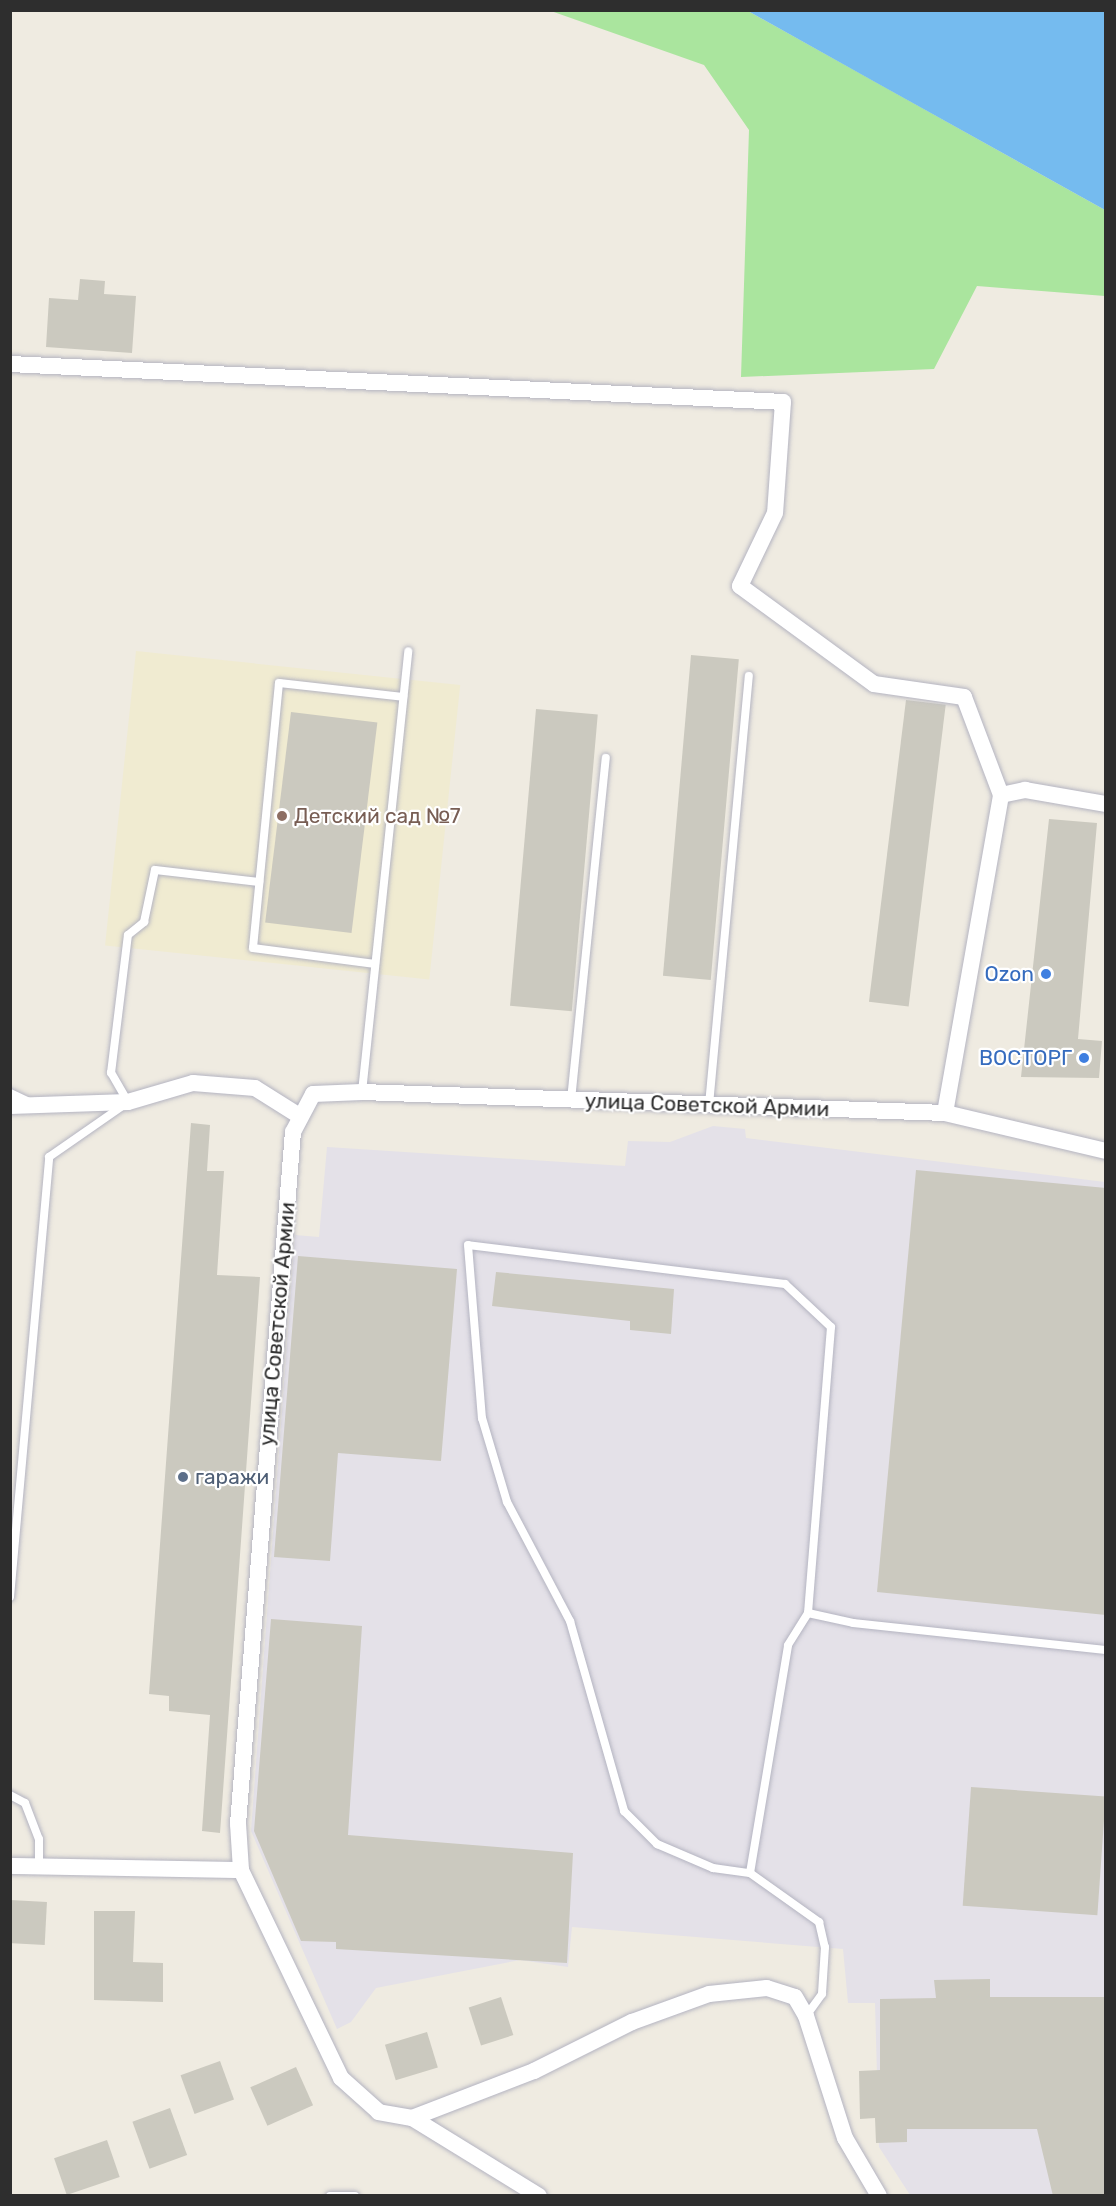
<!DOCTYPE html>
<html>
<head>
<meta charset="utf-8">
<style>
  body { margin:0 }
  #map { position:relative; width:1116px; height:2206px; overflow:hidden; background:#efebe1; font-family:Rubik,sans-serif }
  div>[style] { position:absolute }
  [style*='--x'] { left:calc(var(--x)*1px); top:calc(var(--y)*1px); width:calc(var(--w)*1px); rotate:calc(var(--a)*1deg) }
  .industrial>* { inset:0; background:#e4e1e8 }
  .education>* { inset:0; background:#f0ebd1; transform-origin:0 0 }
  .green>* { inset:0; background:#aae59e }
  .water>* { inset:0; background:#75bbef }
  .building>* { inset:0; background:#cbc9bf; transform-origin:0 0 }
  .roads { filter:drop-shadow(0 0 2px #b4b4c1) drop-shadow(0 0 2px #b4b4c1) }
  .lane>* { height:8px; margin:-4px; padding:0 4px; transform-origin:4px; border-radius:4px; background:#fff }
  .street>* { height:16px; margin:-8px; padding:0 8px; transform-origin:8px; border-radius:8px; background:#fff }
  .dots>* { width:16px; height:16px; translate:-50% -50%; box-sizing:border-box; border:3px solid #fff; border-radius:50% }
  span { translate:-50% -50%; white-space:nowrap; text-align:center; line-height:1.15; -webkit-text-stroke:4.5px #fff; paint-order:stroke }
  .education-label { font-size:21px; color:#785e54 }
  .left { translate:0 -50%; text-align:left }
  .shop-label { font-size:21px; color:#366cbe }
  .right { translate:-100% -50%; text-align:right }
  .street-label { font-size:21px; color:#2e2e2e }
  .service-label { font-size:21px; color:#4e5e75 }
  .frame { position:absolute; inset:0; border:12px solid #2e2e2e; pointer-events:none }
</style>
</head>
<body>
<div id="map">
  <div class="industrial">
    <div style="clip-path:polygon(713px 1126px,745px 1129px,746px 1138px,1105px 1182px,1105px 2195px,910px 2195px,879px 2147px,875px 2003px,848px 2003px,843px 1949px,572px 1927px,568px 1967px,520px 1960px,376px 1988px,351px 2022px,337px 2029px,251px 1831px,295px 1235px,319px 1237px,327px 1147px,625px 1166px,628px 1141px,670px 1142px)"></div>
  </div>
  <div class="education">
    <div style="left:136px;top:651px;width:326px;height:296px;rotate:6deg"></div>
  </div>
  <div class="green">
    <div style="clip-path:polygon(551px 11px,748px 11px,1105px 210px,1105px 296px,977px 286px,934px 369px,741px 377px,749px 130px,704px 65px)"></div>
  </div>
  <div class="water">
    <div style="clip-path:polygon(748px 11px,1105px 11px,1105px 210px,875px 82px)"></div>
  </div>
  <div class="building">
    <div style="clip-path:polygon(80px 279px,105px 281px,104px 294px,136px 296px,132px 353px,46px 347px,49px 298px,78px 300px)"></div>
    <div style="left:691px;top:655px;width:48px;height:322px;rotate:5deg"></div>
    <div style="left:906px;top:700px;width:40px;height:304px;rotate:7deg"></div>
    <div style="left:536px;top:709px;width:62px;height:298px;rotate:5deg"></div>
    <div style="left:291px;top:712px;width:87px;height:212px;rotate:7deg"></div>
    <div style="clip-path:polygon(1049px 819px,1097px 823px,1078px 1039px,1102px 1041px,1099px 1078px,1021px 1077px)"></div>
    <div style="clip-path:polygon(191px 1123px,210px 1125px,207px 1171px,224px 1171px,217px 1275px,260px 1277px,220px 1833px,202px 1831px,210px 1715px,169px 1711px,169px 1696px,149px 1694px)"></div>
    <div style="clip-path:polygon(916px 1170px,1106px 1188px,1106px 1615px,877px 1592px)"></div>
    <div style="clip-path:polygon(298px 1256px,457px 1269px,441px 1461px,338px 1453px,330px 1561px,274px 1557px)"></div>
    <div style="clip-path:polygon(496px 1272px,674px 1289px,671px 1334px,630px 1330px,630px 1321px,492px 1306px)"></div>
    <div style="clip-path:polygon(271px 1619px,362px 1626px,348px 1835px,573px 1853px,567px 1963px,336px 1949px,336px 1942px,301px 1941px,254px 1831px)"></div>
    <div style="left:971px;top:1787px;width:135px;height:119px;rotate:4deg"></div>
    <div style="left:10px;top:1900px;width:37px;height:43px;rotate:3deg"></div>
    <div style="clip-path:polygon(94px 1911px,135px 1911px,133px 1962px,163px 1963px,163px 2002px,94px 2000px)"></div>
    <div style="clip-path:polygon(990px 1979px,990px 1997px,1106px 1997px,1106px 2196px,1053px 2196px,1037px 2129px,907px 2129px,907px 2142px,876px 2143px,875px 2118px,860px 2119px,859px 2071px,880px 2070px,880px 1999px,936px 1998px,934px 1980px)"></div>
    <div style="left:501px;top:1997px;width:40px;height:34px;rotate:72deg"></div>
    <div style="left:427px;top:2032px;width:37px;height:44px;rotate:73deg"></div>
    <div style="left:220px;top:2061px;width:41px;height:42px;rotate:70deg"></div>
    <div style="left:296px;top:2067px;width:42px;height:50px;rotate:66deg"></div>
    <div style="left:170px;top:2108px;width:50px;height:40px;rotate:70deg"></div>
    <div style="left:107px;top:2140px;width:39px;height:56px;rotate:71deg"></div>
  </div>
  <div class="roads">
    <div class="lane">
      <div style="--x:375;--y:964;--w:123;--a:-172.5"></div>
      <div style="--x:253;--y:948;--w:266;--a:-84.4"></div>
      <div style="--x:279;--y:683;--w:125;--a:6.4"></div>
      <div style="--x:362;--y:1092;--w:443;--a:-84"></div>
      <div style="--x:10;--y:1093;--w:21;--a:25"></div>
      <div style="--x:571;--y:1100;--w:344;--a:-84.2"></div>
      <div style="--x:709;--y:1105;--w:431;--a:-84.7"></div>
      <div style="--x:10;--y:1597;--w:442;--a:-84.9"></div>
      <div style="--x:49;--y:1157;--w:96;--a:-34.8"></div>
      <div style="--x:128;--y:1102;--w:34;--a:-120"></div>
      <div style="--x:111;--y:1073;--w:139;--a:-83"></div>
      <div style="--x:128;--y:935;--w:21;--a:-39"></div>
      <div style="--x:144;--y:922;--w:53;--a:-78.1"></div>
      <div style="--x:155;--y:870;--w:105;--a:6.6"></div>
      <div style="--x:808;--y:1613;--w:46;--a:12.5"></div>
      <div style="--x:853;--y:1623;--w:254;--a:6.1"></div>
      <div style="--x:10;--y:1795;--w:17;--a:28"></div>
      <div style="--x:25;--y:1803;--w:39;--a:69"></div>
      <div style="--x:39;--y:1839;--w:27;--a:90"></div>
      <div style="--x:750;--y:1873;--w:231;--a:-80.5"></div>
      <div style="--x:788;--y:1645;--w:38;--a:-58"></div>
      <div style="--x:808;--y:1613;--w:287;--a:-85.4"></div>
      <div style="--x:831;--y:1327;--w:63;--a:-136.9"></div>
      <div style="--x:785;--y:1284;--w:319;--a:-173"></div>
      <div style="--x:468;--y:1245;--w:174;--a:85.4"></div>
      <div style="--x:482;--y:1418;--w:88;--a:73.4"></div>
      <div style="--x:507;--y:1502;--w:135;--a:62.1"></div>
      <div style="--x:570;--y:1621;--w:198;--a:74.1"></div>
      <div style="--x:624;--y:1811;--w:47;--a:45"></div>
      <div style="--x:657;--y:1844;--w:61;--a:23.2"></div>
      <div style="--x:713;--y:1868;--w:37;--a:8"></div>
      <div style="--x:750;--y:1873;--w:85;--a:35.4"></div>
      <div style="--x:819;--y:1922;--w:26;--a:77"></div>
      <div style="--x:825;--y:1947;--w:47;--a:93.7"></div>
      <div style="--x:822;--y:1994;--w:27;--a:126"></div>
      <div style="--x:330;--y:2196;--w:25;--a:0"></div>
    </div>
    <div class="street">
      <div style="--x:10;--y:364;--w:774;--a:2.81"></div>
      <div style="--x:783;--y:402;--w:111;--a:94.1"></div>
      <div style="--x:775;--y:513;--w:81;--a:115.6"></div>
      <div style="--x:740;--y:586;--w:166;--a:36.2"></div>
      <div style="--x:874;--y:684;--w:91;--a:8.2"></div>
      <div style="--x:964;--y:697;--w:105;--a:69.3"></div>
      <div style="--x:10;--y:1106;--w:118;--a:-1.9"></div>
      <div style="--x:128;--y:1102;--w:68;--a:-16.3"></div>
      <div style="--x:193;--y:1083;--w:62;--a:4.6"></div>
      <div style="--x:255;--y:1088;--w:54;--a:32.2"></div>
      <div style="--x:945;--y:1113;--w:323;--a:-80"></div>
      <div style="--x:1001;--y:795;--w:25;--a:-12"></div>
      <div style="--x:1025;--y:790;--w:82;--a:9.8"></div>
      <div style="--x:10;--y:1866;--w:231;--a:1"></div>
      <div style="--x:412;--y:2118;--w:131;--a:-21.1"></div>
      <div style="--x:534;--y:2071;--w:110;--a:-26.6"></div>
      <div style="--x:632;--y:2022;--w:82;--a:-20"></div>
      <div style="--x:709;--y:1994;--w:58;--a:-5.9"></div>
      <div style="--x:767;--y:1988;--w:29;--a:18"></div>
      <div style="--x:795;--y:1997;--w:22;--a:60"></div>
      <div style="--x:806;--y:2016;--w:128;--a:72.3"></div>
      <div style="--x:845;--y:2138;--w:67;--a:59.6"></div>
      <div style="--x:539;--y:2196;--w:149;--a:-148.4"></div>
      <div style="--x:412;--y:2118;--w:34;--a:-170"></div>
      <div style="--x:379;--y:2112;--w:51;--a:-138.2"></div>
      <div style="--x:341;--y:2078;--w:231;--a:-115.7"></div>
      <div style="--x:241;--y:1870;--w:46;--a:-93.7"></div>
      <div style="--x:238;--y:1824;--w:694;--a:-85.46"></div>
      <div style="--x:293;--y:1132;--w:43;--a:-62.2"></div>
      <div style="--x:313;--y:1094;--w:49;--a:-2.3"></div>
      <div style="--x:362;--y:1092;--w:583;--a:2.06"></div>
      <div style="--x:945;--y:1113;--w:165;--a:13.3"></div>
    </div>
  </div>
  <div class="dots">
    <div style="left:282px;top:816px;background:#8d6e63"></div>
    <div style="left:1046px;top:974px;background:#3f7fe0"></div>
    <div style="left:1084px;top:1058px;background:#3f7fe0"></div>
    <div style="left:183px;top:1477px;background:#5c6f8a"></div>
  </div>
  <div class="education-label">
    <span class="left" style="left:294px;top:816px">Детский сад №7</span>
  </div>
  <div class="shop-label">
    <span class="right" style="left:1034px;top:974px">Ozon</span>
    <span class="right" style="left:1072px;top:1058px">ВОСТОРГ</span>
  </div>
  <div class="street-label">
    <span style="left:707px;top:1105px;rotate:2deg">улица Советской Армии</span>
    <span style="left:277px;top:1324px;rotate:-85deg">улица Советской Армии</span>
  </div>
  <div class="service-label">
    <span class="left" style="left:195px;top:1477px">гаражи</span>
  </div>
  <div class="frame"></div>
</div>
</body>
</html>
